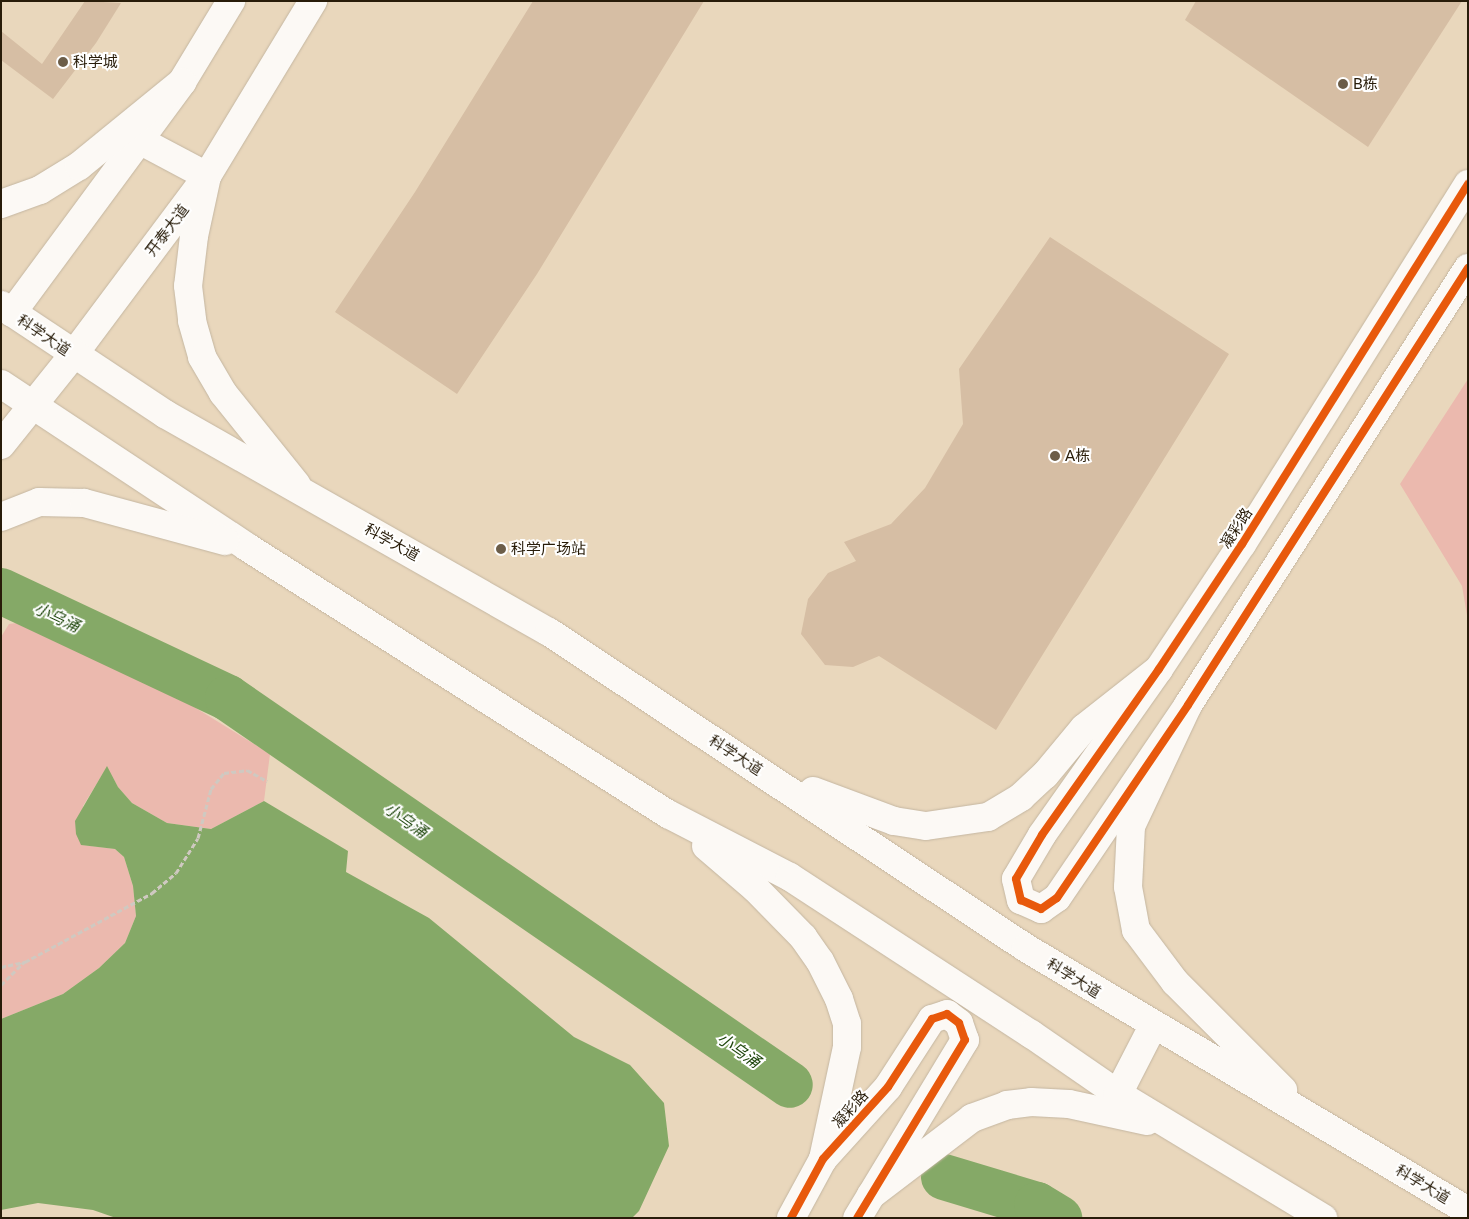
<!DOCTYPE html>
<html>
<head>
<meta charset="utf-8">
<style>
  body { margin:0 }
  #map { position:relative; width:1469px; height:1219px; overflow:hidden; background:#e9d7bc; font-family:Lato,"Noto Sans SC",sans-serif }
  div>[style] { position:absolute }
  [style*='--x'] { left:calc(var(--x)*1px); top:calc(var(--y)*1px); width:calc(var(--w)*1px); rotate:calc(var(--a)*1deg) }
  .green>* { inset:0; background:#ebb9ae }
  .water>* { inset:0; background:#85a967 }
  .river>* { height:46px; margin:-23px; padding:0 23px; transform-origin:23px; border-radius:23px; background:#85a967 }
  .building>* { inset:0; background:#d6bea4 }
  .path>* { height:3px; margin-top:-1.5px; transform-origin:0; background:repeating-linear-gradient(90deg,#cfc9c1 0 5px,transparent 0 7.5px) }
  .roads { filter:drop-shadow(0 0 1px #c4b6a1) drop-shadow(0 0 1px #c4b6a1) }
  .secondary>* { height:28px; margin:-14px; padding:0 14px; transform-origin:14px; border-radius:14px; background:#fcf9f5 }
  .primary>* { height:28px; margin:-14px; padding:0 14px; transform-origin:14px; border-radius:14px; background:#fcf9f5 }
  .cycleway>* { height:8px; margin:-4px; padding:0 4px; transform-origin:4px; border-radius:4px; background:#e8590c }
  .dots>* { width:14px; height:14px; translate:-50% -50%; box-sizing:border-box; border:2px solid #fff; border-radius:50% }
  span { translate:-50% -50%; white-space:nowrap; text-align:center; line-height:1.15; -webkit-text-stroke:4px #fff; paint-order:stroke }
  .poi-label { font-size:15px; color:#281c09 }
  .left { translate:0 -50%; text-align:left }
  .street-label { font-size:15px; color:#281c09 }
  .water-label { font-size:16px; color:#1f470d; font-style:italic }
  .frame { position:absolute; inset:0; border:2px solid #281c09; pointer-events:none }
</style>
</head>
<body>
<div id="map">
  <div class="green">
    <div style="clip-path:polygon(1468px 379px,1468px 621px,1462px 586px,1400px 484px)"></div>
    <div style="clip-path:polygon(24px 622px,165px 689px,270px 754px,264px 801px,211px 829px,167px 823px,132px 803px,118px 787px,107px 767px,83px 806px,82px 845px,115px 849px,124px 857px,133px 886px,136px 916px,125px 943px,99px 968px,63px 994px,1px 1019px,1px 637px,9px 624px)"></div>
  </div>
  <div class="water">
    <div style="clip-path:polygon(107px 766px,118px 787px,132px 803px,167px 823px,211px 829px,264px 801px,348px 851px,346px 872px,429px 918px,574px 1037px,630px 1065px,664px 1103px,669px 1146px,639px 1211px,632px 1218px,116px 1218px,93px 1210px,38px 1203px,1px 1210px,1px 1019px,63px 994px,99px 968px,125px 943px,136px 916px,133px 886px,124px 857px,115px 849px,81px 845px,76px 834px,75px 821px)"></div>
  </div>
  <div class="river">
    <div style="--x:1;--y:591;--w:251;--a:25.2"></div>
    <div style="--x:228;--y:698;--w:682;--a:34.55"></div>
    <div style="--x:944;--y:1177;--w:97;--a:16.8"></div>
    <div style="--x:1037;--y:1205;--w:26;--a:31"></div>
  </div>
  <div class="building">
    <div style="clip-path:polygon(85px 1px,121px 3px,96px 43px,53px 99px,1px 60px,1px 31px,42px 64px)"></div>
    <div style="clip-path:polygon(533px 1px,704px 1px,537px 274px,457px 394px,335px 312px,415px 192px)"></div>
    <div style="clip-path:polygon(1196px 1px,1462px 1px,1368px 147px,1185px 20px)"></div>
    <div style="clip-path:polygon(1050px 237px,1229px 354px,996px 730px,879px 656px,853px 667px,825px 665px,801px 634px,808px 599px,828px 573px,856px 561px,844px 542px,891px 524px,925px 488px,963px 424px,959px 369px)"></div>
  </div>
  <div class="path">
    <div style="--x:1;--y:967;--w:25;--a:-12"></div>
    <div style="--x:25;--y:962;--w:145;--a:-28.5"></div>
    <div style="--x:152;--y:893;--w:31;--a:-40"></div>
    <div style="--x:176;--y:873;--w:41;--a:-57.8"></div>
    <div style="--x:198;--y:838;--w:51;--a:-75.1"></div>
    <div style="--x:211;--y:789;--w:21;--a:-51"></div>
    <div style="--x:224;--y:773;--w:23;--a:-7"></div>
    <div style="--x:247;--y:770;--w:23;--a:29"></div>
    <div style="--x:1;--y:985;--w:33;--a:-45"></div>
  </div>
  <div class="roads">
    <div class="secondary">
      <div style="--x:1468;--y:184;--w:425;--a:122.1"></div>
      <div style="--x:1242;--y:544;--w:150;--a:123.6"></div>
      <div style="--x:1159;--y:669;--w:203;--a:125.2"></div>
      <div style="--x:1042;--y:835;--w:51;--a:120.6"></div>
      <div style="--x:1016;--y:879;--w:22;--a:77"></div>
      <div style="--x:1021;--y:900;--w:22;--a:24"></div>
      <div style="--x:1041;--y:909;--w:19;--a:-35"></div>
      <div style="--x:1057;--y:898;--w:233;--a:-55.8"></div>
      <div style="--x:1188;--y:705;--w:519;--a:-57.35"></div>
      <div style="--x:12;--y:313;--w:287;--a:-53.6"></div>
      <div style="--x:182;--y:82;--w:95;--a:-58.8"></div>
      <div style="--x:74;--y:354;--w:222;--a:-53.2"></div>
      <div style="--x:207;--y:176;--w:205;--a:-58.8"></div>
      <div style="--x:791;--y:1218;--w:67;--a:-61.5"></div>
      <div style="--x:823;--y:1159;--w:97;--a:-47.9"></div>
      <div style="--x:888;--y:1087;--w:81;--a:-57.1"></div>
      <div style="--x:932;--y:1019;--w:16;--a:-18"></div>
      <div style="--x:947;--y:1014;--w:15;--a:37"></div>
      <div style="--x:959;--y:1023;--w:18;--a:71"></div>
      <div style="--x:965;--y:1040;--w:208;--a:121.2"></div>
    </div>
    <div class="primary">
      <div style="--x:139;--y:140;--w:77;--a:27.9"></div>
      <div style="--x:207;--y:176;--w:61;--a:102.2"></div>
      <div style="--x:194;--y:236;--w:50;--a:96.8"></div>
      <div style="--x:188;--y:286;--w:35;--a:83"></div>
      <div style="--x:192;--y:321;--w:37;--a:74"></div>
      <div style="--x:202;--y:357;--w:42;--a:59.7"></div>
      <div style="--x:223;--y:393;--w:118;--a:51.2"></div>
      <div style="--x:1;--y:204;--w:41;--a:-19.7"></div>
      <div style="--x:40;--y:190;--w:46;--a:-31.6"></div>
      <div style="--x:79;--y:166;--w:133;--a:-39.2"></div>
      <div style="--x:1;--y:305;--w:197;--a:33.6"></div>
      <div style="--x:165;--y:414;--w:442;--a:29.6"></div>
      <div style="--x:549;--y:632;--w:572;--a:33.52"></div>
      <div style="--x:1026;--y:948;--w:514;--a:30.75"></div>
      <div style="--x:1;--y:384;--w:295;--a:33.5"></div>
      <div style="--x:247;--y:547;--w:499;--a:32.4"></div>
      <div style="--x:668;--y:814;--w:137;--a:27.3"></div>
      <div style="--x:790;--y:877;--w:288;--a:33.1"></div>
      <div style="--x:1031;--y:1034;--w:106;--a:34.6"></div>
      <div style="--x:1118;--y:1094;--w:240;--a:31.2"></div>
      <div style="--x:1;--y:445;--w:117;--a:-51.3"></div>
      <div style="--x:1;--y:517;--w:41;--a:-21.5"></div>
      <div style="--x:39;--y:502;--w:45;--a:1.3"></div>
      <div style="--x:84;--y:503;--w:146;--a:15.1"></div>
      <div style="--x:1188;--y:705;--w:134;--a:115.2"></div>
      <div style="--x:1131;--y:826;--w:61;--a:92.8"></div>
      <div style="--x:1128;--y:887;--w:44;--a:79.5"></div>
      <div style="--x:1136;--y:930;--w:65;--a:53.1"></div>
      <div style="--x:1175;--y:982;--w:153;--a:45"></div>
      <div style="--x:813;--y:791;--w:86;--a:20.3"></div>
      <div style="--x:894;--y:821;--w:32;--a:9"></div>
      <div style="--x:926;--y:826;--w:63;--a:-8.3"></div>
      <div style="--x:988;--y:817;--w:39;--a:-31"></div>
      <div style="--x:1021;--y:797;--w:33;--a:-43"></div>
      <div style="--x:1045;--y:775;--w:61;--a:-50.3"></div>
      <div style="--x:1084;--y:728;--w:95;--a:-38.2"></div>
      <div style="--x:706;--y:846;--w:65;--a:40.6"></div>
      <div style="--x:755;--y:888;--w:69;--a:45.6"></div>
      <div style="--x:803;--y:937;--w:29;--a:55"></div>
      <div style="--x:820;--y:961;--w:42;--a:63.4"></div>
      <div style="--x:839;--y:999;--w:26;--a:72"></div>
      <div style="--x:847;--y:1024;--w:23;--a:90"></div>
      <div style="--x:847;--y:1047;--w:115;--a:102.1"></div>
      <div style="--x:1118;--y:1094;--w:76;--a:-62.8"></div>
      <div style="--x:871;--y:1195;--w:127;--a:-37.3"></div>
      <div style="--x:972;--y:1118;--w:37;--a:-20"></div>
      <div style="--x:1007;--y:1105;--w:24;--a:-7"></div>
      <div style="--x:1031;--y:1102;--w:38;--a:3"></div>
      <div style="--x:1069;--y:1104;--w:80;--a:12.3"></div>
    </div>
  </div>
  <div class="cycleway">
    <div style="--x:1468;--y:184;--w:425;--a:122.1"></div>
    <div style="--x:1242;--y:544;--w:150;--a:123.6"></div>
    <div style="--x:1159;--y:669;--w:203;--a:125.2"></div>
    <div style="--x:1042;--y:835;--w:51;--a:120.6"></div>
    <div style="--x:1016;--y:879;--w:22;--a:77"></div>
    <div style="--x:1021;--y:900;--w:22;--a:24"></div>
    <div style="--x:1041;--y:909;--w:19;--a:-35"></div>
    <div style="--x:1057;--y:898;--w:233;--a:-55.8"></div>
    <div style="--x:1188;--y:705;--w:519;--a:-57.35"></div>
    <div style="--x:791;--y:1218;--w:67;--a:-61.5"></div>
    <div style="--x:823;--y:1159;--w:97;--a:-47.9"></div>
    <div style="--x:888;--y:1087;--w:81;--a:-57.1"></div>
    <div style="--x:932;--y:1019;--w:16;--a:-18"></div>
    <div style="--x:947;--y:1014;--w:15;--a:37"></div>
    <div style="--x:959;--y:1023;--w:18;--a:71"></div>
    <div style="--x:965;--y:1040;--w:208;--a:121.2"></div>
  </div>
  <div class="dots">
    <div style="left:63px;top:62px;background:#6c5d48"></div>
    <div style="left:1343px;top:84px;background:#6c5d48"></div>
    <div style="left:1055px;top:456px;background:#6c5d48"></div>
    <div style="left:501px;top:549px;background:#6c5d48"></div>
  </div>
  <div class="poi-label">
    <span class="left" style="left:73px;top:62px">科学城</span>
    <span class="left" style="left:1353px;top:84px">B栋</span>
    <span class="left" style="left:1065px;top:456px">A栋</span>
    <span class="left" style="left:511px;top:549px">科学广场站</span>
  </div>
  <div class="street-label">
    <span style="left:167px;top:230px;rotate:-53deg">开泰大道</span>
    <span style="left:44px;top:335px;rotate:34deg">科学大道</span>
    <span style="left:1236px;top:528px;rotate:-57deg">凝彩路</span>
    <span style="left:392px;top:542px;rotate:29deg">科学大道</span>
    <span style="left:736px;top:755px;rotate:33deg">科学大道</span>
    <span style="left:1074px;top:978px;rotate:32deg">科学大道</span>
    <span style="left:850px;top:1109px;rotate:-48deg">凝彩路</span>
    <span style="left:1423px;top:1184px;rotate:31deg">科学大道</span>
  </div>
  <div class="water-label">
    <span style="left:57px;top:617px;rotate:25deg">小乌涌</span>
    <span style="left:406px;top:820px;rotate:35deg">小乌涌</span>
    <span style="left:739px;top:1050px;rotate:35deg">小乌涌</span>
  </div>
  <div class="frame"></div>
</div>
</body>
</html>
